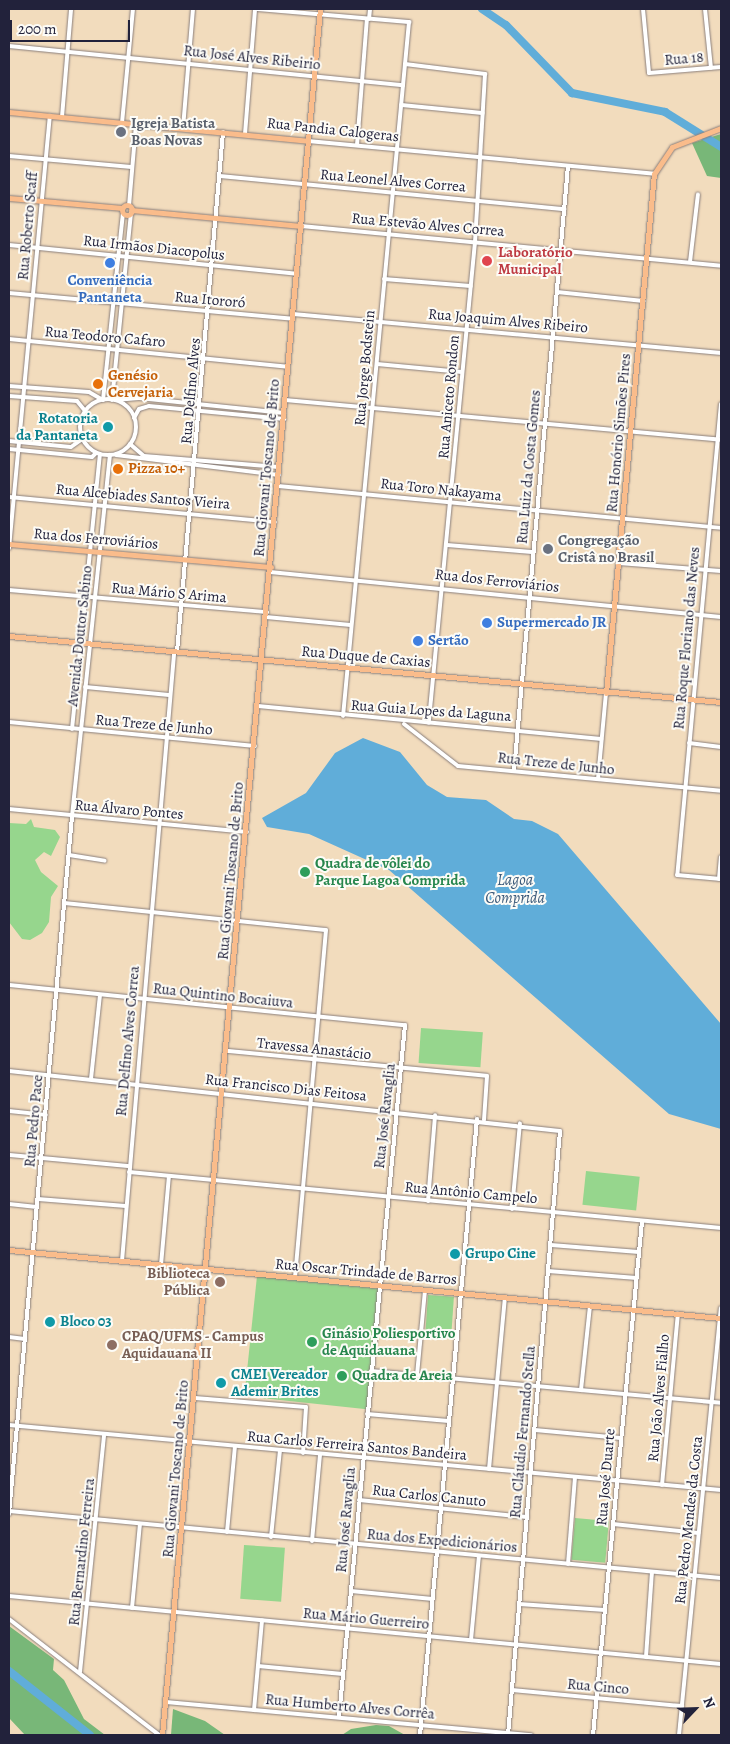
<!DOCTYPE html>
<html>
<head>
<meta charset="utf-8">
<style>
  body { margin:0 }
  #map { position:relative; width:730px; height:1744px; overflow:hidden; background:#f2dcbd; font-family:Alegreya,serif }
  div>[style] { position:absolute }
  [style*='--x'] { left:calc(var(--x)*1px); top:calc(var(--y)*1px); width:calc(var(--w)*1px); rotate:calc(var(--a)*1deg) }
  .green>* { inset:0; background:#96d68d; transform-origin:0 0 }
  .forest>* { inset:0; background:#78b778 }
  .water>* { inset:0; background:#60add9 }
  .river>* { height:8px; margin:-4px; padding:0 4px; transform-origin:4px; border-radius:4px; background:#60add9 }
  .roads { filter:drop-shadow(0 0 1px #8a7f7c) drop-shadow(0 0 1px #8a7f7c) }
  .minor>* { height:4px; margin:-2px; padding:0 2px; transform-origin:2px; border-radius:2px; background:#fff }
  .minor>.ring { margin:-2px; padding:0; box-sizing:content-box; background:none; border:4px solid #fff; border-radius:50% }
  .major>* { height:5px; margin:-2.5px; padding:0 2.5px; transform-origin:2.5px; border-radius:2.5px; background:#fabc8b }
  .major>.ring { margin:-2.5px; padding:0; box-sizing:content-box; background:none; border:5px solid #fabc8b; border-radius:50% }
  .dots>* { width:14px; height:14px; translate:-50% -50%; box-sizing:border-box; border:2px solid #fdfcf7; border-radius:50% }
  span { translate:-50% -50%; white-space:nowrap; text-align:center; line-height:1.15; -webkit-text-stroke:4px #fdfcf7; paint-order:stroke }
  .street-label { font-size:15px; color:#22223b }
  .worship-label { font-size:15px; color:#5b616d; font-weight:700 }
  .left { translate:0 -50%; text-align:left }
  .health-label { font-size:15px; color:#be3a42; font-weight:700 }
  .shop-label { font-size:15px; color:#366cbe; font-weight:700 }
  .food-label { font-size:15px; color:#c56008; font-weight:700 }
  .culture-label { font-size:15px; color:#0d838f; font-weight:700 }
  .right { translate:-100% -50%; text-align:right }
  .leisure-label { font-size:15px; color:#27864d; font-weight:700 }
  .education-label { font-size:15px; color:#785e54; font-weight:700 }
  .water-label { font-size:16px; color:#3b5a7a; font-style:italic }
  .frame { position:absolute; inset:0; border:10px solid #22223b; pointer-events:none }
  .north { position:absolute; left:670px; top:1684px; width:50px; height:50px; -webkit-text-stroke:4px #fdfcf7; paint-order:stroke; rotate:66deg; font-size:14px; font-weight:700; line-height:20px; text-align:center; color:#22223b }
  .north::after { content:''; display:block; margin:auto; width:18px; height:22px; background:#22223b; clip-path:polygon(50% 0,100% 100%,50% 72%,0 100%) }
  .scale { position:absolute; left:10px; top:20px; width:120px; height:22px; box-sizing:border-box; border:2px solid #22223b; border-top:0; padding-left:6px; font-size:15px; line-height:18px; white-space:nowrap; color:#22223b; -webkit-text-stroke:4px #fdfcf7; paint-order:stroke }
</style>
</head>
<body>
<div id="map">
  <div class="green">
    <div style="clip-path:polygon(31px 819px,34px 827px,55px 830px,60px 837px,51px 856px,44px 852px,35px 860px,41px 872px,58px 886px,51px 897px,49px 922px,42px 933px,30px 940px,22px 939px,9px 922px,9px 823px,26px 824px)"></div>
    <div style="left:421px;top:1028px;width:62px;height:35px;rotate:4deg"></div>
    <div style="left:586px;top:1171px;width:54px;height:34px;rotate:6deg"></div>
    <div style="left:257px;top:1276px;width:123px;height:121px;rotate:6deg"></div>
    <div style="left:428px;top:1295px;width:26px;height:36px;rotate:4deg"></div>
    <div style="left:575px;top:1518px;width:34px;height:42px;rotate:5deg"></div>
    <div style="left:244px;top:1545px;width:41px;height:54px;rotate:4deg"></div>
  </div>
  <div class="forest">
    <div style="clip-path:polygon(721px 134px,721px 178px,707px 176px,692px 143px)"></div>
    <div style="clip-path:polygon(9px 1626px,54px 1659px,53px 1670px,64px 1680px,84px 1719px,105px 1735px,25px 1735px,9px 1718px)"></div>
    <div style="clip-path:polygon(173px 1709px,205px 1721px,225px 1735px,171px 1735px)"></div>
    <div style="clip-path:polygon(376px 1725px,389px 1726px,405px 1735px,342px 1735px,351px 1729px)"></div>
  </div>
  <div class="water">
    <div style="clip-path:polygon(363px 738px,400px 752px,427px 785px,447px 797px,486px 800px,514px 819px,532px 821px,558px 834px,721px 1024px,721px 1129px,669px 1114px,389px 870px,309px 834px,267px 827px,262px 818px,306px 793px,335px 753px)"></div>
  </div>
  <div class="river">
    <div style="--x:482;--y:9;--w:29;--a:34"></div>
    <div style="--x:506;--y:25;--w:95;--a:45.9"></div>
    <div style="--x:572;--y:93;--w:95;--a:11.5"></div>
    <div style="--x:665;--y:112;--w:66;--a:32"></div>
    <div style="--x:9;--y:1671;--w:103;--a:38.3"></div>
  </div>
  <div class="roads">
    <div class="minor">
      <div style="--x:257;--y:9;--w:153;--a:4.9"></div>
      <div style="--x:409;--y:22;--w:697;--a:95.43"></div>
      <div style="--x:643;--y:9;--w:64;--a:84.6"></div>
      <div style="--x:649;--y:73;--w:72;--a:-4.8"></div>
      <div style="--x:705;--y:9;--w:59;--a:84.2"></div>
      <div style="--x:369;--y:19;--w:10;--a:-84"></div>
      <div style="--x:9;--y:46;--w:396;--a:5.7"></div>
      <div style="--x:405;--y:64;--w:81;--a:7.1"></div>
      <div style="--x:485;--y:74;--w:168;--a:93.4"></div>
      <div style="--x:475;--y:242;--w:483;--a:95.5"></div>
      <div style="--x:401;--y:105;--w:82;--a:5.6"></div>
      <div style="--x:62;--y:117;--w:108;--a:-85.2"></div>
      <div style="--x:122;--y:123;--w:115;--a:-84.5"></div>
      <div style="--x:183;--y:128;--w:119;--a:-85.2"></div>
      <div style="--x:245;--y:134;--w:125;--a:-85.4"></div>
      <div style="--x:308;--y:141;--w:348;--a:5.4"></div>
      <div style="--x:357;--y:145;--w:126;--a:-85.5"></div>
      <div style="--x:9;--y:156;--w:123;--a:5.1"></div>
      <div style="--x:220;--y:176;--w:346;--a:5.5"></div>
      <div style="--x:129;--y:206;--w:82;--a:-85.1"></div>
      <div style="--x:301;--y:226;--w:422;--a:5.4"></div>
      <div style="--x:9;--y:245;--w:289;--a:5.7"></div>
      <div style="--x:690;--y:262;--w:68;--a:-83.3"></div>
      <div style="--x:384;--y:279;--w:87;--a:4.6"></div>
      <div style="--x:557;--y:292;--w:87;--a:5.9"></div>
      <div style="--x:9;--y:293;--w:285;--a:5.2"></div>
      <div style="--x:293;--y:314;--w:430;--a:5.2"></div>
      <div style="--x:9;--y:339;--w:280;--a:5.7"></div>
      <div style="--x:377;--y:364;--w:85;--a:5.4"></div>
      <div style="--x:9;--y:386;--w:80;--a:4.3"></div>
      <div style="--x:89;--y:392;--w:16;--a:30"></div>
      <div style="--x:103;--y:400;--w:187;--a:-83.9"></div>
      <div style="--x:9;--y:396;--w:68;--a:4.2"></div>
      <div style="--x:77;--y:401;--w:13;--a:51"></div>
      <div class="ring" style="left:80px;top:399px;width:52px;height:52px"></div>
      <div style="--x:112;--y:400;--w:188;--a:-84.2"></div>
      <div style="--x:115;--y:400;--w:24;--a:-5"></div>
      <div style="--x:139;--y:398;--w:146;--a:5.9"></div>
      <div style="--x:285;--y:400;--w:438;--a:5.2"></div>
      <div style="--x:721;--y:404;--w:473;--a:95.3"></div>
      <div style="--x:677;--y:875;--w:44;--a:5.2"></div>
      <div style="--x:134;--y:418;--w:10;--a:-61"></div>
      <div style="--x:139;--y:409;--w:10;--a:-17"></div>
      <div style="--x:149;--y:406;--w:136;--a:5.5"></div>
      <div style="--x:9;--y:441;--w:62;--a:5.5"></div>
      <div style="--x:71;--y:447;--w:14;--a:-36"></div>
      <div style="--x:130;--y:444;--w:18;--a:41"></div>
      <div style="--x:144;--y:456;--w:135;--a:4.7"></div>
      <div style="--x:9;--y:449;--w:83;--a:5.5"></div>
      <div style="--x:92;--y:457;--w:6;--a:-45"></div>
      <div style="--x:116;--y:455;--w:164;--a:7"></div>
      <div style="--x:278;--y:486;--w:445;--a:5.4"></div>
      <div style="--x:9;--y:497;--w:267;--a:5.4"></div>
      <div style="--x:447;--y:545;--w:85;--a:4.7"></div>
      <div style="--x:9;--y:548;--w:434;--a:-84.6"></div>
      <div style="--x:619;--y:563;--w:102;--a:4.5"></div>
      <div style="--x:270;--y:572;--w:453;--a:5.7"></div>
      <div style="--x:9;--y:590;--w:259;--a:4.9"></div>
      <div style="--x:266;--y:617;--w:85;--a:5.4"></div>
      <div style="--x:177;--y:652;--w:522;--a:-84.94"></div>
      <div style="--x:85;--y:687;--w:85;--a:5.4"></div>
      <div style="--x:258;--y:706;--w:345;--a:5.5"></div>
      <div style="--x:9;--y:722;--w:247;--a:5.6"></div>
      <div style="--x:404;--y:724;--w:68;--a:37.9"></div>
      <div style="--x:458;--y:766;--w:264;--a:5.4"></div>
      <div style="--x:72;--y:729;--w:275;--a:-84.2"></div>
      <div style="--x:689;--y:743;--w:32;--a:7"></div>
      <div style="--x:514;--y:771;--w:607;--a:-84.9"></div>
      <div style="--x:598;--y:779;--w:86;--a:-84.7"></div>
      <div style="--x:9;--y:809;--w:239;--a:5.5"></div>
      <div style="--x:69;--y:855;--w:36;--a:9"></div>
      <div style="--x:719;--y:879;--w:22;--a:-85"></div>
      <div style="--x:64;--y:903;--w:263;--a:5.9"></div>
      <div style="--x:326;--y:930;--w:349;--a:95.1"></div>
      <div style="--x:9;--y:985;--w:398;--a:5.8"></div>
      <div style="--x:405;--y:1025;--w:695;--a:95.45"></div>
      <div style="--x:228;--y:1051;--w:260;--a:5.5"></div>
      <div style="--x:487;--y:1076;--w:44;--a:93.9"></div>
      <div style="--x:9;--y:1071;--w:554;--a:6.21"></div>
      <div style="--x:560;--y:1131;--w:606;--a:94.92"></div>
      <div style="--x:91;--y:1079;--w:84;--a:-83.9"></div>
      <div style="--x:9;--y:1111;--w:37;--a:6"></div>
      <div style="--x:9;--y:1155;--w:120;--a:5.3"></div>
      <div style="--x:129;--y:1172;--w:595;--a:5.4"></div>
      <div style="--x:38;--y:1199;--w:88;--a:4.5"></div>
      <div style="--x:428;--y:1201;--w:86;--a:-85.3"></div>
      <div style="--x:9;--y:1204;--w:28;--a:6"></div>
      <div style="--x:512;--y:1209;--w:86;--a:-84.7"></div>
      <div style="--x:551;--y:1245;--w:88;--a:4.5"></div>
      <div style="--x:122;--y:1261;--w:609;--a:-85.1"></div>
      <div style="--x:161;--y:1265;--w:89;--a:-84.9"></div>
      <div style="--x:548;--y:1271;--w:89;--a:4.5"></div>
      <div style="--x:9;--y:1337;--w:16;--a:7"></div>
      <div style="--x:371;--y:1371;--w:351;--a:5.2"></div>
      <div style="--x:417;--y:1375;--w:85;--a:-84.6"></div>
      <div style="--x:581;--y:1390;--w:84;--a:-83.9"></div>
      <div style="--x:195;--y:1398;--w:111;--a:4.6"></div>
      <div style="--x:306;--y:1407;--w:46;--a:93.7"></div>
      <div style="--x:367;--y:1414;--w:82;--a:4.9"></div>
      <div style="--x:9;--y:1425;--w:715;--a:5.22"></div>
      <div style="--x:535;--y:1430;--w:86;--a:5.3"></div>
      <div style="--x:489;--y:1469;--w:172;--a:-84.7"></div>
      <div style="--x:662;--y:1485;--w:172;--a:-84.7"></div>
      <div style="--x:359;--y:1500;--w:169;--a:5.8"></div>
      <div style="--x:9;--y:1511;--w:715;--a:5.38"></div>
      <div style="--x:9;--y:1514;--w:701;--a:-84.84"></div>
      <div style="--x:72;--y:816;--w:363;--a:-84"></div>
      <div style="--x:613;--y:1524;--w:86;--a:6"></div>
      <div style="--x:227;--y:1532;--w:86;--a:-84.7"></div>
      <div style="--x:271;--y:1537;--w:87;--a:-84.1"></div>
      <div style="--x:312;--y:1541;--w:87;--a:-84.7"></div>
      <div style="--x:568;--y:1564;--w:87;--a:-85.4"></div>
      <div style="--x:351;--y:1591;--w:82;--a:5.6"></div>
      <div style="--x:9;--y:1596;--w:715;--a:5.46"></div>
      <div style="--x:519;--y:1604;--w:86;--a:4"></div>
      <div style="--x:132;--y:1608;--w:84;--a:-84.6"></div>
      <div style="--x:9;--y:1619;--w:190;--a:37.7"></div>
      <div style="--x:471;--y:1640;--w:84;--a:-84.6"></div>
      <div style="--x:646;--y:1657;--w:85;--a:-86"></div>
      <div style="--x:258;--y:1666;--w:85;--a:5.4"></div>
      <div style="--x:80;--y:1672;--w:238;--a:-84.2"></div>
      <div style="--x:512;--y:1690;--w:171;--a:5.4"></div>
      <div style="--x:166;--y:1702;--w:367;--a:5.2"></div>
      <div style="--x:254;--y:1710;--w:90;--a:-84.9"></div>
      <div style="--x:420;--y:1735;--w:619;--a:-84.71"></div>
      <div style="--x:593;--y:1735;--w:516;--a:-84.55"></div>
      <div style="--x:679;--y:1735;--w:429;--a:-84.4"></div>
    </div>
    <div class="major">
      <div style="--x:9;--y:112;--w:300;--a:5.5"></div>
      <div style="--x:9;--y:198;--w:114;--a:5"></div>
      <div class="ring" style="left:122px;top:205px;width:5px;height:5px"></div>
      <div style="--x:131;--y:210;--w:171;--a:5.4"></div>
      <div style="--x:9;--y:544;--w:263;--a:5"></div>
      <div style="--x:9;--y:636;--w:715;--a:5.3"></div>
      <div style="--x:606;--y:693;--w:521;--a:-84.72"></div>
      <div style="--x:654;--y:174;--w:32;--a:-56"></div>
      <div style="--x:672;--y:147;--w:53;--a:-21.2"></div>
      <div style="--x:9;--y:1250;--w:715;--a:5.46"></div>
      <div style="--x:162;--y:1735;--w:1733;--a:-84.77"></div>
    </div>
  </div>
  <div class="dots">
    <div style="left:121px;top:132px;background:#6b7280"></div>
    <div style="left:487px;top:261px;background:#e0444e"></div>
    <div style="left:110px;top:263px;background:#3f7fe0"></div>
    <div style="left:98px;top:384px;background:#e8710a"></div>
    <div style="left:108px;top:427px;background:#0f9aa8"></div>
    <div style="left:118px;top:469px;background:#e8710a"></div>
    <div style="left:548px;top:549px;background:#6b7280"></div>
    <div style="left:487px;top:623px;background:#3f7fe0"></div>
    <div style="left:418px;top:641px;background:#3f7fe0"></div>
    <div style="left:305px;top:872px;background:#2e9e5b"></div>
    <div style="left:455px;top:1254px;background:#0f9aa8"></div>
    <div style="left:220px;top:1282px;background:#8d6e63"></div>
    <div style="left:50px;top:1322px;background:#0f9aa8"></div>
    <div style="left:312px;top:1342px;background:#2e9e5b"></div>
    <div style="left:112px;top:1345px;background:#8d6e63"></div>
    <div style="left:342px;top:1376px;background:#2e9e5b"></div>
    <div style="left:221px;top:1383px;background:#0f9aa8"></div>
  </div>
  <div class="street-label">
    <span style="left:252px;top:58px;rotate:6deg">Rua José Alves Ribeirio</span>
    <span style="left:684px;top:59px;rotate:-5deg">Rua 18</span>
    <span style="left:333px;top:130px;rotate:6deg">Rua Pandia Calogeras</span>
    <span style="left:393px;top:181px;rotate:5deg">Rua Leonel Alves Correa</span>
    <span style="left:428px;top:225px;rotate:5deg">Rua Estevão Alves Correa</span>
    <span style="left:28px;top:226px;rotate:-85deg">Rua Roberto Scaff</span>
    <span style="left:154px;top:248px;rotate:6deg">Rua Irmãos Diacopolus</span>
    <span style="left:210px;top:300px;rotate:5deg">Rua Itororó</span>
    <span style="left:508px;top:321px;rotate:5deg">Rua Joaquim Alves Ribeiro</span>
    <span style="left:105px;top:337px;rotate:5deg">Rua Teodoro Cafaro</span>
    <span style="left:365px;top:368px;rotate:-85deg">Rua Jorge Bodstein</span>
    <span style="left:191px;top:391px;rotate:-85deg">Rua Delfino Alves</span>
    <span style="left:449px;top:397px;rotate:-85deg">Rua Aniceto Rondon</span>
    <span style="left:619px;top:433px;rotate:-85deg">Rua Honório Simões Pires</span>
    <span style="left:529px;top:467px;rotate:-85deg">Rua Luiz da Costa Gomes</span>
    <span style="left:267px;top:468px;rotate:-85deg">Rua Giovani Toscano de Brito</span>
    <span style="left:441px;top:490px;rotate:6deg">Rua Toro Nakayama</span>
    <span style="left:143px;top:497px;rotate:5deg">Rua Alcebiades Santos Vieira</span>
    <span style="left:96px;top:539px;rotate:5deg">Rua dos Ferroviários</span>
    <span style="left:497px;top:581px;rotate:6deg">Rua dos Ferroviários</span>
    <span style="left:169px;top:593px;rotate:5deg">Rua Mário S Arima</span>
    <span style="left:80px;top:636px;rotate:-84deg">Avenida Doutor Sabino</span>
    <span style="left:687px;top:638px;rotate:-85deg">Rua Roque Floriano das Neves</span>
    <span style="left:366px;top:657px;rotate:5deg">Rua Duque de Caxias</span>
    <span style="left:431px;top:711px;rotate:4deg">Rua Guia Lopes da Laguna</span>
    <span style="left:154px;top:725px;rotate:5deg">Rua Treze de Junho</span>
    <span style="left:556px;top:764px;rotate:6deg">Rua Treze de Junho</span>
    <span style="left:129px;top:810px;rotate:5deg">Rua Álvaro Pontes</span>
    <span style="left:231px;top:871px;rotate:-85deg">Rua Giovani Toscano de Brito</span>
    <span style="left:223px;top:996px;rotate:6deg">Rua Quintino Bocaiuva</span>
    <span style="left:128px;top:1041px;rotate:-85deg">Rua Delfino Alves Correa</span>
    <span style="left:314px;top:1049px;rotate:6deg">Travessa Anastácio</span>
    <span style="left:286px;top:1088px;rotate:6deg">Rua Francisco Dias Feitosa</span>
    <span style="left:385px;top:1116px;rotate:-84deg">Rua José Ravaglia</span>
    <span style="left:34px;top:1121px;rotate:-85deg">Rua Pedro Pace</span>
    <span style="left:471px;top:1193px;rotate:5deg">Rua Antônio Campelo</span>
    <span style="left:366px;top:1272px;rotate:5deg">Rua Oscar Trindade de Barros</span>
    <span style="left:659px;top:1398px;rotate:-85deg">Rua João Alves Fialho</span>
    <span style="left:523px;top:1432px;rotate:-85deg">Rua Cláudio Fernando Stella</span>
    <span style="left:357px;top:1446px;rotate:5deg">Rua Carlos Ferreira Santos Bandeira</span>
    <span style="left:176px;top:1469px;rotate:-85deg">Rua Giovani Toscano de Brito</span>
    <span style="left:606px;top:1477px;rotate:-85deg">Rua José Duarte</span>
    <span style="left:429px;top:1496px;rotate:6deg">Rua Carlos Canuto</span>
    <span style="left:346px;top:1520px;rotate:-85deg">Rua José Ravaglia</span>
    <span style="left:689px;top:1520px;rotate:-84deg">Rua Pedro Mendes da Costa</span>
    <span style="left:442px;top:1541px;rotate:5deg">Rua dos Expedicionários</span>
    <span style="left:82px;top:1552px;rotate:-84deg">Rua Bernardino Ferreira</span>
    <span style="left:366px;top:1619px;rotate:5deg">Rua Mário Guerreiro</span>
    <span style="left:598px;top:1687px;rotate:5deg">Rua Cinco</span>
    <span style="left:350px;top:1707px;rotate:5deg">Rua Humberto Alves Corrêa</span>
  </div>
  <div class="worship-label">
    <span class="left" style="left:131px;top:132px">Igreja Batista<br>Boas Novas</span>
    <span class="left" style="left:558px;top:549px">Congregação<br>Cristâ no Brasil</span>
  </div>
  <div class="health-label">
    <span class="left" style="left:498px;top:261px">Laboratório<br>Municipal</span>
  </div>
  <div class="shop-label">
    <span style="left:110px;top:289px">Conveniência<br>Pantaneta</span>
    <span class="left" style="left:497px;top:623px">Supermercado JR</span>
    <span class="left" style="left:428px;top:641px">Sertão</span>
  </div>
  <div class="food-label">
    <span class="left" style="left:108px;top:384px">Genésio<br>Cervejaria</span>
    <span class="left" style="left:128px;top:469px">Pizza 10+</span>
  </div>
  <div class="culture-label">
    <span class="right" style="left:98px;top:427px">Rotatoria<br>da Pantaneta</span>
    <span class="left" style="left:465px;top:1254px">Grupo Cine</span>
    <span class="left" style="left:60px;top:1322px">Bloco 03</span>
    <span class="left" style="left:231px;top:1383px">CMEI Vereador<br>Ademir Brites</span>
  </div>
  <div class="leisure-label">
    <span class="left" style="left:315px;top:872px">Quadra de vôlei do<br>Parque Lagoa Comprida</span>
    <span class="left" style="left:322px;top:1342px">Ginásio Poliesportivo<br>de Aquidauana</span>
    <span class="left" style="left:352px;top:1376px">Quadra de Areia</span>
  </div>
  <div class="education-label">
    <span class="right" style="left:210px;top:1282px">Biblioteca<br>Pública</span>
    <span class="left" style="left:122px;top:1345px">CPAQ/UFMS - Campus<br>Aquidauana II</span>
  </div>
  <div class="water-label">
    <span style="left:515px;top:889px">Lagoa<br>Comprida</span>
  </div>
  <div class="frame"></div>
  <div class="north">N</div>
  <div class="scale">200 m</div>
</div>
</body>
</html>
